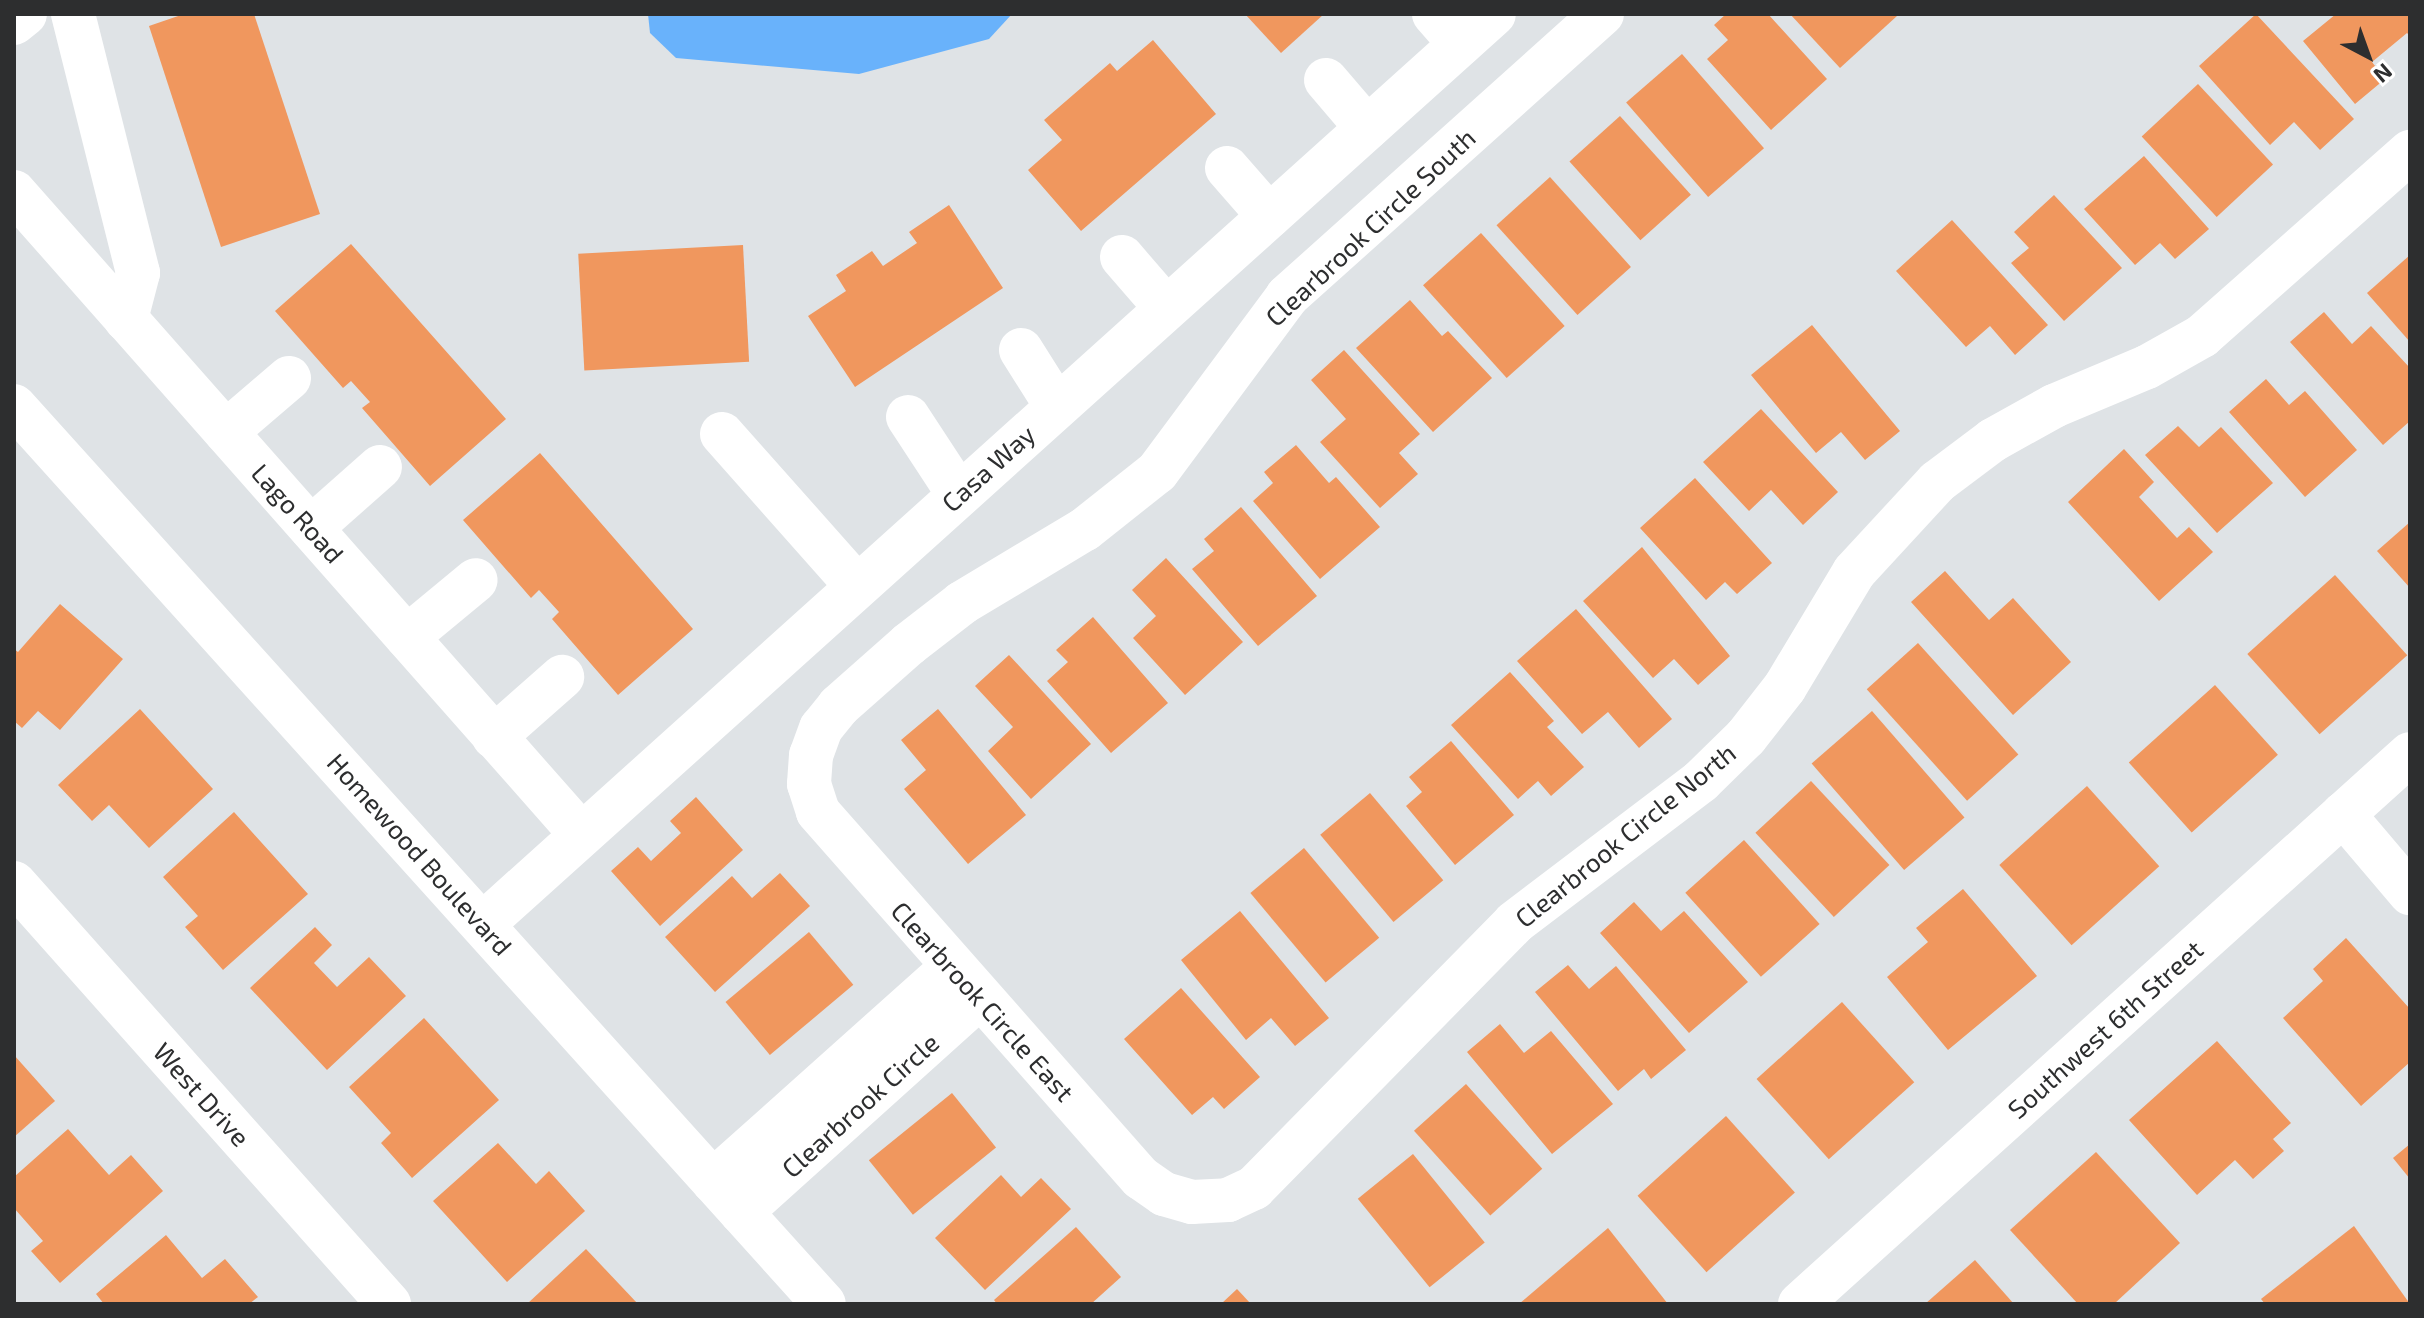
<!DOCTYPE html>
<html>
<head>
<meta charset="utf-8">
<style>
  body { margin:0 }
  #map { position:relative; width:2424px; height:1318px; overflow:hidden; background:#dfe3e6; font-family:"Exo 2",sans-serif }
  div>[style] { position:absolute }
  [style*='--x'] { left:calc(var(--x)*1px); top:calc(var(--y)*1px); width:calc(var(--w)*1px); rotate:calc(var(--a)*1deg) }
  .water>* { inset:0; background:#69b2fb }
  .building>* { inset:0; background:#f0975e; transform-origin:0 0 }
  .minor>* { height:44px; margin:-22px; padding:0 22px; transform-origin:22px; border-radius:22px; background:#fff }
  span { translate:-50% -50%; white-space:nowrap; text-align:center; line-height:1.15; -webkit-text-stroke:6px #fff; paint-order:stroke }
  .street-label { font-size:26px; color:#2d2e2f }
  .frame { position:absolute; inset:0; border:16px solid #2d2e2f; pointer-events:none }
  .north { position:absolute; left:2328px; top:16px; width:80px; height:80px; -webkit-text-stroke:6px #fff; paint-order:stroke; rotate:139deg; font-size:22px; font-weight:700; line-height:32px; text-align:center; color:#2d2e2f }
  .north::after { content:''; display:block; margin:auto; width:28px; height:36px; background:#2d2e2f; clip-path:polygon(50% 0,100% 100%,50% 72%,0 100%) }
</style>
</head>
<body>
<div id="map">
  <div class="water">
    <div style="clip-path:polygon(648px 14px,1012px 14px,989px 39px,859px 74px,676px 58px,650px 33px)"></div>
  </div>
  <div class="building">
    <div style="clip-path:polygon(184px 14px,254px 14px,320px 214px,221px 247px,149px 26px)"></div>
    <div style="clip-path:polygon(1245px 14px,1324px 14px,1281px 53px)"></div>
    <div style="clip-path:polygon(1726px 14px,1768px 14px,1827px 79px,1771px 130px,1707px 59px,1728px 40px,1714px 25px)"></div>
    <div style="clip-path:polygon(1790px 14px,1895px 14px,1897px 16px,1840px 68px)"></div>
    <div style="clip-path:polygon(2256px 14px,2354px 119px,2320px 150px,2294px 122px,2270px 145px,2199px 66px)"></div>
    <div style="clip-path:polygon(2336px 14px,2410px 14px,2410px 36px,2407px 33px,2372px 62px,2385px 79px,2355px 104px,2303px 41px)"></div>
    <div style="clip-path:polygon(1153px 40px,1216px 114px,1081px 231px,1028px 170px,1062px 140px,1044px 120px,1110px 63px,1117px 71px)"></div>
    <div style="left:1682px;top:54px;width:125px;height:74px;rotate:49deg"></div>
    <div style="left:2198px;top:84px;width:110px;height:77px;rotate:47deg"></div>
    <div style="left:1620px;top:116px;width:106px;height:68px;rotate:48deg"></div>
    <div style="clip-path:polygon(2144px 156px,2209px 229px,2175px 259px,2160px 243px,2135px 265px,2084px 209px)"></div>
    <div style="left:1550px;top:177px;width:121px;height:72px;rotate:48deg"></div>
    <div style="clip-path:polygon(2054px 195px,2122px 268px,2064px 321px,2011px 263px,2029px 248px,2014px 232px)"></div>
    <div style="clip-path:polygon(949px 205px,1003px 288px,855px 387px,808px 316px,846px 291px,836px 275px,872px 251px,883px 266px,917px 243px,909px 232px)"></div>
    <div style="clip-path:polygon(1952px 220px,2048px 325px,2015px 355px,1990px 326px,1966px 347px,1896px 271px)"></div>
    <div style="left:1481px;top:233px;width:125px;height:78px;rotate:48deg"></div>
    <div style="clip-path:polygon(351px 244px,506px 419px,430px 486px,362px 408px,370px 402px,351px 381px,343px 388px,275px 311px)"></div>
    <div style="left:743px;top:245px;width:117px;height:165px;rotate:87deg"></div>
    <div style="clip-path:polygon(2410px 255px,2410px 342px,2367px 293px)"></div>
    <div style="clip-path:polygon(1410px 300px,1442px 336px,1448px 331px,1492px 378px,1433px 432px,1356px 348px)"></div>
    <div style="clip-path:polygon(2324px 312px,2352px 344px,2371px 326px,2410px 368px,2410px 421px,2383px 445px,2290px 342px)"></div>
    <div style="clip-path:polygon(1812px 325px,1900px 431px,1865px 460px,1841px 432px,1816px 453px,1751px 375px)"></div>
    <div style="clip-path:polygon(1344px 350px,1420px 434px,1399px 453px,1418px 474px,1380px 508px,1320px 442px,1346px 419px,1311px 380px)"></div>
    <div style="clip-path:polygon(2266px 379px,2289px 405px,2305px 391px,2357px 450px,2305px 497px,2229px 412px)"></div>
    <div style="clip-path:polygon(1761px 409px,1838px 492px,1803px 525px,1771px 490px,1749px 511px,1703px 462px)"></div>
    <div style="clip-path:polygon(2178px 426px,2199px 447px,2221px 427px,2273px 483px,2217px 533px,2145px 455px)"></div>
    <div style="clip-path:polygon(1296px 445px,1329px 483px,1336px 477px,1380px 527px,1320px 579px,1253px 501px,1273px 483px,1264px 472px)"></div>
    <div style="clip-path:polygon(2124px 449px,2154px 482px,2139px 497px,2177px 538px,2189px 527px,2213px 552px,2159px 601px,2068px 502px)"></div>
    <div style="clip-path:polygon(540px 453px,693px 629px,618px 695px,552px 619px,559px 612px,539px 590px,531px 598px,463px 520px)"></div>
    <div style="clip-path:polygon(1695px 478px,1772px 563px,1737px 594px,1725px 582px,1706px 600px,1640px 528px)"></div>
    <div style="clip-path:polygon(1241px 507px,1317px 596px,1258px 646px,1192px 569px,1214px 551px,1204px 539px)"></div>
    <div style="clip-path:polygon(2410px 522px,2410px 588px,2377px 551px)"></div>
    <div style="clip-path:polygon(1642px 547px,1730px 656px,1698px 685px,1674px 659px,1653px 678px,1583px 601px)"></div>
    <div style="clip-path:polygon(1166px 558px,1243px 642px,1185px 695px,1133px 638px,1156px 616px,1132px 590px)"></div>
    <div style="clip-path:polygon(1945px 571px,1989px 620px,2013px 598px,2071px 662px,2013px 715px,1911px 602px)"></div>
    <div style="left:2335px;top:575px;width:108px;height:118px;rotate:48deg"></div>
    <div style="clip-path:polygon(60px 604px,123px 659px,60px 730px,38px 711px,22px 728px,14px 721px,14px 649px,18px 652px)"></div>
    <div style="clip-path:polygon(1576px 609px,1672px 719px,1639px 748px,1608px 712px,1582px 734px,1517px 661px)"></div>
    <div style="clip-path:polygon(1093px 617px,1168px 703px,1111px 753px,1047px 681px,1068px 662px,1056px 650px)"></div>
    <div style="left:1918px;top:643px;width:150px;height:69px;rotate:48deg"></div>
    <div style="clip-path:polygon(1009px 655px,1091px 744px,1031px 799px,988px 751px,1013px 727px,975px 686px)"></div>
    <div style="clip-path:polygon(1510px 672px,1554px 721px,1547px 727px,1584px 767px,1551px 796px,1538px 781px,1518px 799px,1451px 725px)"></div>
    <div style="left:2215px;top:685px;width:94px;height:116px;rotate:48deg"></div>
    <div style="clip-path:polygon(140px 709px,213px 789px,149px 848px,109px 805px,92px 821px,58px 785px)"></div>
    <div style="clip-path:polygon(938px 709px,1026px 815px,968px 864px,904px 789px,926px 770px,901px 740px)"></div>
    <div style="left:1872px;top:711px;width:141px;height:80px;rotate:49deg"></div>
    <div style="clip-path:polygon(1451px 741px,1514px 815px,1455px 865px,1406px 806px,1422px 792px,1409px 777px)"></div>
    <div style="left:1811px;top:781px;width:115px;height:76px;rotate:47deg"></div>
    <div style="left:2087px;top:786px;width:108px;height:118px;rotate:48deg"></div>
    <div style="left:1370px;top:793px;width:114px;height:65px;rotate:50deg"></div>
    <div style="clip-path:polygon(696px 797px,743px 850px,660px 926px,611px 871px,638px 847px,651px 861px,681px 833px,670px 821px)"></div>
    <div style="clip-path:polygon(234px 812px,308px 894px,223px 970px,185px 927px,198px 916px,163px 877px)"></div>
    <div style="left:1744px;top:840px;width:113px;height:79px;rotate:48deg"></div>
    <div style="left:1304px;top:848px;width:117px;height:70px;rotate:50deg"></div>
    <div style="clip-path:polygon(780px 873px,810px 906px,715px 992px,665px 937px,732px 876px,752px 898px)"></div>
    <div style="clip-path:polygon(1963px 889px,2037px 976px,1948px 1050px,1887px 977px,1928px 942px,1916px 928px)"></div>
    <div style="clip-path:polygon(1634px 902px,1661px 931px,1684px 911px,1748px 982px,1689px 1033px,1600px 933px)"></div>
    <div style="clip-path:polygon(1240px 911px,1329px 1018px,1295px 1046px,1271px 1018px,1246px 1040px,1181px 960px)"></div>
    <div style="clip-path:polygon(315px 927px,332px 945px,314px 963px,337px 987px,369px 957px,406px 996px,327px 1070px,250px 988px)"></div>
    <div style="left:809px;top:932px;width:69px;height:109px;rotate:50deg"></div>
    <div style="clip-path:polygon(2346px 938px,2410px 1009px,2410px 1062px,2361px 1106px,2283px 1018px,2323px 981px,2313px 969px)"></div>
    <div style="clip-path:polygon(1568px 965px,1589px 989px,1616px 966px,1686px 1050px,1651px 1079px,1644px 1069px,1618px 1091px,1535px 992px)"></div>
    <div style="clip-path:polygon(1181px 988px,1260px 1077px,1224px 1109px,1213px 1097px,1192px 1115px,1124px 1039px)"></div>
    <div style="left:1842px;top:1002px;width:108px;height:115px;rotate:48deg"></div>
    <div style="clip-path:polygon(424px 1018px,499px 1100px,412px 1178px,381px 1143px,391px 1133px,349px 1087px)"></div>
    <div style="clip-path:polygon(1500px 1024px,1524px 1053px,1551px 1031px,1613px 1104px,1552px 1154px,1467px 1052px)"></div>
    <div style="clip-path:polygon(2217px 1041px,2291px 1123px,2273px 1139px,2284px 1151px,2253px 1179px,2235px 1160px,2197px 1195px,2129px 1120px)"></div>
    <div style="clip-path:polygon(14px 1055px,55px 1101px,14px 1137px)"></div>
    <div style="left:1466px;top:1084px;width:114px;height:70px;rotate:48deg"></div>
    <div style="left:952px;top:1093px;width:70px;height:107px;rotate:51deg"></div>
    <div style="left:1726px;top:1116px;width:103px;height:119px;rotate:48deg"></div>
    <div style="clip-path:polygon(68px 1129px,109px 1175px,131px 1155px,163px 1191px,60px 1283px,31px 1251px,43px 1241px,14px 1208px,14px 1177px)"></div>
    <div style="clip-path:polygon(498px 1143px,536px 1184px,549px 1171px,585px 1211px,507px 1282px,433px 1201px)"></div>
    <div style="clip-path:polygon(2410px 1144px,2410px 1179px,2393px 1158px)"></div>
    <div style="clip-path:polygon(2096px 1152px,2180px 1243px,2114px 1304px,2078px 1304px,2010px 1230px)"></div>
    <div style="left:1413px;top:1154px;width:114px;height:71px;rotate:51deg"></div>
    <div style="clip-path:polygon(1001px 1175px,1021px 1197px,1041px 1178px,1071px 1209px,985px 1290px,935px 1238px)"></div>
    <div style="clip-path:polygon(2354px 1226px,2410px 1304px,2265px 1304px,2261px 1299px)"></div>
    <div style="clip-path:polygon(1076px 1227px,1121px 1277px,1091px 1304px,997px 1304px,994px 1300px)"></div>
    <div style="clip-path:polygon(1608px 1228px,1668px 1304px,1519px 1304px)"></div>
    <div style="clip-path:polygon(166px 1235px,202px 1278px,225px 1259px,258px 1297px,249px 1304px,104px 1304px,96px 1294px)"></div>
    <div style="clip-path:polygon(586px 1249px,638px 1304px,527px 1304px)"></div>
    <div style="clip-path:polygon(1975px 1260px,2014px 1304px,1925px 1304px)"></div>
    <div style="clip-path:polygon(1237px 1289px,1251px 1304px,1221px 1304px)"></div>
  </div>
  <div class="minor">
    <div style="--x:73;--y:14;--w:267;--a:75.9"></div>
    <div style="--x:138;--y:273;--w:48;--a:104.6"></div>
    <div style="--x:1434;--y:14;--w:40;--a:49"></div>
    <div style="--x:1602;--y:14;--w:423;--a:138.1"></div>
    <div style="--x:1287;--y:297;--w:218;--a:126.6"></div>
    <div style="--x:1157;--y:472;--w:92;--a:141.6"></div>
    <div style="--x:1085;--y:529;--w:144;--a:149"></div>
    <div style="--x:962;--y:603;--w:67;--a:142.3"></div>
    <div style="--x:909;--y:644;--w:94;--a:138.5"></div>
    <div style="--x:839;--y:706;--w:28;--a:129"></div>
    <div style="--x:821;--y:728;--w:29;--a:110"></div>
    <div style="--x:811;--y:755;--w:29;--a:94"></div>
    <div style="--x:809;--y:784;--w:29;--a:72"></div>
    <div style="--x:818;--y:812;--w:488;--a:48.6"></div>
    <div style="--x:1141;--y:1178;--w:28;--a:35"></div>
    <div style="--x:1164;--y:1194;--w:29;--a:16"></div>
    <div style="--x:1192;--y:1202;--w:36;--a:-3"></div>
    <div style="--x:1228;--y:1200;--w:29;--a:-25"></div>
    <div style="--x:1254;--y:1188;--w:371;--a:-45.5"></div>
    <div style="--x:1514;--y:923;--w:235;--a:-37.2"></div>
    <div style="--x:1701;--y:781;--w:63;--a:-44.4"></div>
    <div style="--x:1746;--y:737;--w:63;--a:-52"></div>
    <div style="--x:1785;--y:687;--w:134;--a:-59"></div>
    <div style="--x:1854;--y:572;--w:122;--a:-47.3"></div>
    <div style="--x:1937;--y:482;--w:70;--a:-36.9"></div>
    <div style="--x:1993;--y:440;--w:70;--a:-29.1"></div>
    <div style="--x:2054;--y:406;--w:101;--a:-22.8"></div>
    <div style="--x:2147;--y:367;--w:63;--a:-29.4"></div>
    <div style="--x:2202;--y:336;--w:278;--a:-41.5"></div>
    <div style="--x:14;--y:23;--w:14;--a:-39"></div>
    <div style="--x:1326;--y:80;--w:63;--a:49.5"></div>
    <div style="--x:1227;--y:168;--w:64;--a:48.8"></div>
    <div style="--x:14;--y:192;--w:857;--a:48.55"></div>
    <div style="--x:1122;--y:257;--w:67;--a:49.2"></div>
    <div style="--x:1021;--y:350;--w:67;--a:57.7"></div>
    <div style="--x:14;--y:406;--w:1209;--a:47.95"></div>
    <div style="--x:908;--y:417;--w:93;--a:56.8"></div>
    <div style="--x:226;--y:432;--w:83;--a:-40.6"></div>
    <div style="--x:722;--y:434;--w:203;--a:48.4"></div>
    <div style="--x:311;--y:528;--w:92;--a:-41.5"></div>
    <div style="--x:407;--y:637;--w:89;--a:-39.6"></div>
    <div style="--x:494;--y:737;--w:91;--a:-41.4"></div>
    <div style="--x:2343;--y:814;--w:104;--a:49.7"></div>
    <div style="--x:14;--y:883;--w:564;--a:48.31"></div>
    <div style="--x:483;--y:924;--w:1360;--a:-41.99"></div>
    <div style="--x:713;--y:1181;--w:319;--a:-41.8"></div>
    <div style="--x:741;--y:1212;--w:320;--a:-42"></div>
    <div style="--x:1800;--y:1304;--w:821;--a:-42.04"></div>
  </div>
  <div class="street-label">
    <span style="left:1370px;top:227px;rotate:-43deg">Clearbrook Circle South</span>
    <span style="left:988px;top:468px;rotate:-42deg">Casa Way</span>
    <span style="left:298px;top:513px;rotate:48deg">Lago Road</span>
    <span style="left:1625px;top:835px;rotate:-39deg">Clearbrook Circle North</span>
    <span style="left:420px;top:854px;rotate:48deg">Homewood Boulevard</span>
    <span style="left:983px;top:1001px;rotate:48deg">Clearbrook Circle East</span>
    <span style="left:2105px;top:1029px;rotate:-42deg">Southwest 6th Street</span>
    <span style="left:202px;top:1094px;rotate:48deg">West Drive</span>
    <span style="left:860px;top:1105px;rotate:-42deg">Clearbrook Circle</span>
  </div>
  <div class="frame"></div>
  <div class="north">N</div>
</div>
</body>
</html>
